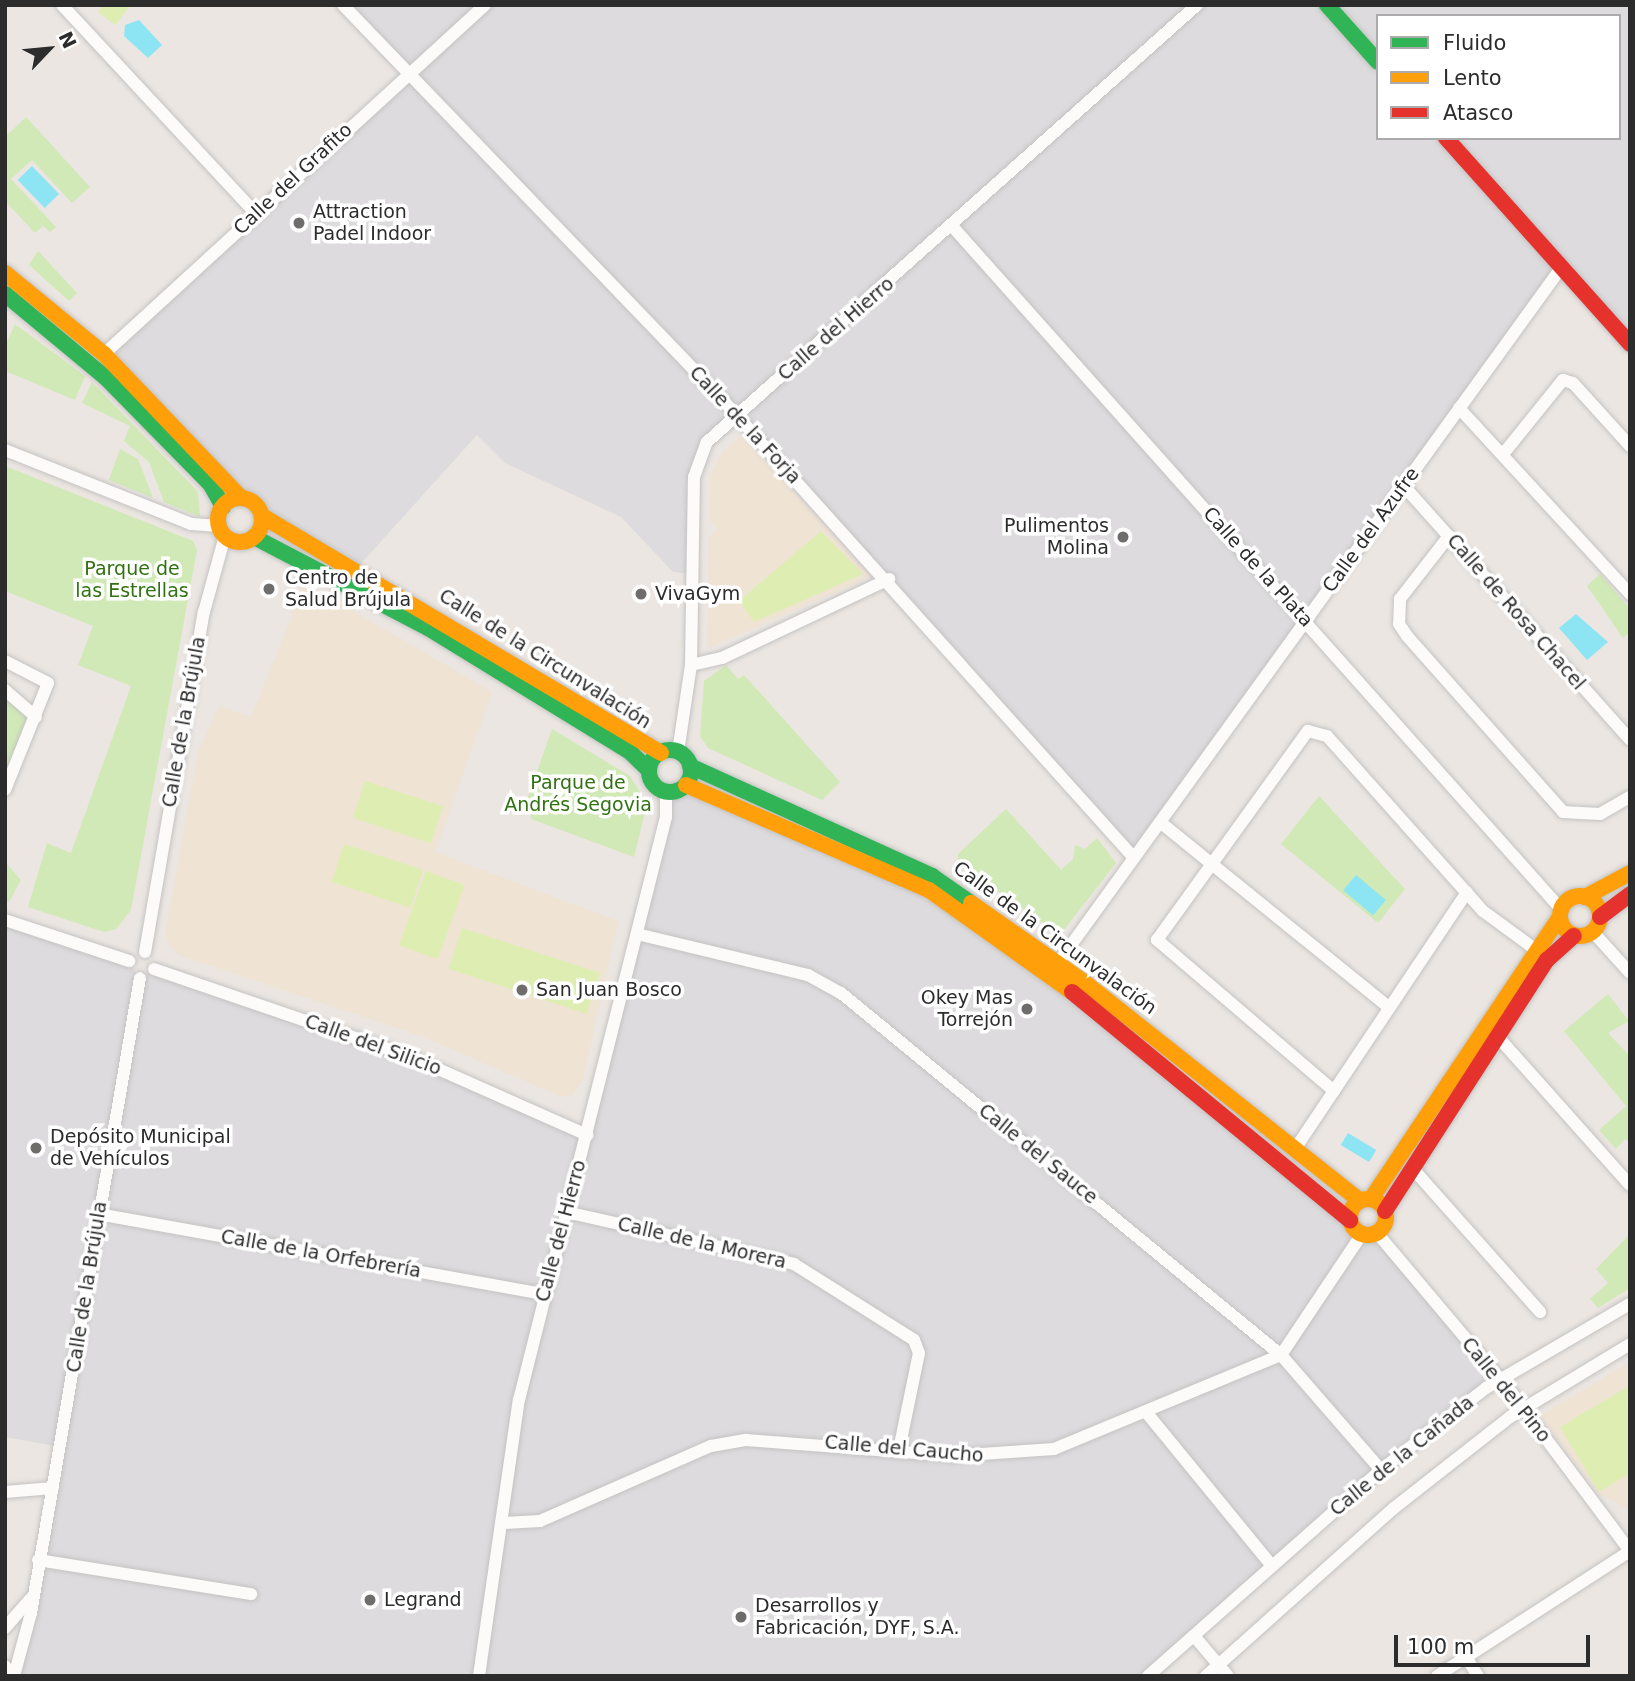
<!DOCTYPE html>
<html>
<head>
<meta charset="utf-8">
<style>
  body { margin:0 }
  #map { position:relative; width:1635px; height:1681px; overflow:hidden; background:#ebe6e1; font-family:"DejaVu Sans",sans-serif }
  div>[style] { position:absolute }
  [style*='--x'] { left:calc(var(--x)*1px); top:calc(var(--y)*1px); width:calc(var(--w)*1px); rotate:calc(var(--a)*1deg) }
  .industrial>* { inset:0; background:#dddbdd }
  .education>* { inset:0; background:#efe3d4 }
  .green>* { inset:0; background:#d1e9b6 }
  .pitch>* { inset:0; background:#deeeb3; transform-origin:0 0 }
  .water>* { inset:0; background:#8de5f4; transform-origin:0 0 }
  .roads { filter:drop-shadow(0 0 2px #c4c3c3) drop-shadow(0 0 2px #c4c3c3) }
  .street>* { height:12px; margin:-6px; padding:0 6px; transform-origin:6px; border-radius:6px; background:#fcfbfa }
  .fast>* { height:16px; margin:-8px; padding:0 8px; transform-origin:8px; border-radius:8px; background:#30b455 }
  .fast>.ring { margin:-8px; padding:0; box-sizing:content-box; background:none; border:16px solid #30b455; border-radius:50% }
  .slow>* { height:16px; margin:-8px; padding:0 8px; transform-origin:8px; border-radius:8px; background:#ff9f0a }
  .slow>.ring { margin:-8px; padding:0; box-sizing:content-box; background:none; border:16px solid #ff9f0a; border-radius:50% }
  .jam>* { height:16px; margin:-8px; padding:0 8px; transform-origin:8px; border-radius:8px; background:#e5322d }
  .dots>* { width:19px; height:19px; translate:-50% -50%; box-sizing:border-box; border:4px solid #fff; border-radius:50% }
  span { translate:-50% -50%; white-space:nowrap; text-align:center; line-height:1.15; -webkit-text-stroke:7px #fff; paint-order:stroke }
  .street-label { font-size:19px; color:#2c2c2c }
  .poi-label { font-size:19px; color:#2c2c2c }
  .left { translate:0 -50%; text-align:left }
  .right { translate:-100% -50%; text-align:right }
  .park-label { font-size:19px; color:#317212 }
  .frame { position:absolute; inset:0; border:7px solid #2c2c2c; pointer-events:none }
  .legend { position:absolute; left:1376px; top:14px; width:245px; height:126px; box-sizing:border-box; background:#fff; border:2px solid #ababab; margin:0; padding:9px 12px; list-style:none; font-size:21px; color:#2c2c2c }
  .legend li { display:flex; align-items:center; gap:14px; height:35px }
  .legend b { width:35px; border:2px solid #ababab }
  .north { position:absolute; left:14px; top:14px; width:70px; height:70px; -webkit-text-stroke:5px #fff; paint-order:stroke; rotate:64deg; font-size:19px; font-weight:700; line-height:28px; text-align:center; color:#2c2c2c }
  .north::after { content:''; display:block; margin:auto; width:24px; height:32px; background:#2c2c2c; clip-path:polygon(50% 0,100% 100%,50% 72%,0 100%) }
  .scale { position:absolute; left:1394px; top:1635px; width:196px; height:32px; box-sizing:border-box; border:4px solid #2c2c2c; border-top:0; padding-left:9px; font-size:21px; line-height:24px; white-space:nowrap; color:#2c2c2c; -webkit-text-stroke:5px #fff; paint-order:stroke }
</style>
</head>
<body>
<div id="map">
  <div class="industrial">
    <div style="clip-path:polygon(evenodd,343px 5px,1630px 5px,1630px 344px,1562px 268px,1134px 858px,737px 416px,701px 452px,693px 574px,673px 572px,621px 517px,505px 463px,477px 435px,356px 569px,246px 499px,104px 354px,408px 73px,343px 5px,1378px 16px,1619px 16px,1619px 138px,1378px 138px,1378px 16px)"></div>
    <div style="clip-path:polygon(682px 789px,868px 860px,1050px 975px,1357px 1232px,1377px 1233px,1500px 1379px,1148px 1676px,14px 1676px,60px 1447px,5px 1437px,5px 920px,129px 961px,139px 978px,154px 969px,311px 1022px,586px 1135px,672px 792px)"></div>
  </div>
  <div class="education">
    <div style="clip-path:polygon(741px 436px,871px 576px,707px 649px,709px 537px,718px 529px,710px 521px,710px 476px,723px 451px)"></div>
    <div style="clip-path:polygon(305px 583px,492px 692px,435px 852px,618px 921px,583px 1079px,573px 1095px,562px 1097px,426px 1038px,178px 955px,170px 945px,165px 935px,198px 752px,219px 706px,251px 717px)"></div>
    <div style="clip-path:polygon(1630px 1362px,1630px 1510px,1598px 1493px,1540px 1415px)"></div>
  </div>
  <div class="green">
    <div style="clip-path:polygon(26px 117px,90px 187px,72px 203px,32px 160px,11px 179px,56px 227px,50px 232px,43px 226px,35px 233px,5px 201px,5px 137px)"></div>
    <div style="clip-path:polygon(38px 251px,77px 293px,69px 301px,29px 265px)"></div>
    <div style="clip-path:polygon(15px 324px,85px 376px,75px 400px,5px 371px,5px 346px)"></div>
    <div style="clip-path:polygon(92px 382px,198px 492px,200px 517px,164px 502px,149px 462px,124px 441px,130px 426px,82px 403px)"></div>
    <div style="clip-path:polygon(120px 449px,138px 459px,153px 498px,109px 480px)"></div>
    <div style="clip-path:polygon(5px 466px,193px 541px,197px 550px,131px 910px,116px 929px,104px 932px,28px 907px,47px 843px,71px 853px,131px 686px,78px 665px,93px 626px,5px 591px)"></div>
    <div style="clip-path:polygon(1600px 574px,1630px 609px,1630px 632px,1623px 638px,1587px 586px)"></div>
    <div style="clip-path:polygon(726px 665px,738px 679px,744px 675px,840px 782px,822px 800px,708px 748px,700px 736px,704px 681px)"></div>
    <div style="clip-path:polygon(5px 700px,31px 715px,5px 782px)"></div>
    <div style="clip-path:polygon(552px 729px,630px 776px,647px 803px,634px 857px,531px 819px,528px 797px)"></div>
    <div style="clip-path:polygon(1319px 796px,1405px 889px,1378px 923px,1281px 844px)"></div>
    <div style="clip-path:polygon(1006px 809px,1061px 870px,1073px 859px,1075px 845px,1085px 849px,1097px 838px,1116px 863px,1060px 935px,959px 864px,958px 854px)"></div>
    <div style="clip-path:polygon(5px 862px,21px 880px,9px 902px,5px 901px)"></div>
    <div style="clip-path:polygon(1608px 994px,1629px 1021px,1608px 1033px,1630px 1056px,1630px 1143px,1625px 1139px,1616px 1149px,1599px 1130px,1626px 1106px,1564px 1031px)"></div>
    <div style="clip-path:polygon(1630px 1234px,1630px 1288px,1598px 1308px,1590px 1299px,1608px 1283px,1596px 1269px)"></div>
  </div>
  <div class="pitch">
    <div style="clip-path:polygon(103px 5px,131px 5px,115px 25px,98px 12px)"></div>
    <div style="clip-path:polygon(821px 531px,863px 574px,754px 622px,739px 601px)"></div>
    <div style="left:365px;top:781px;width:82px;height:39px;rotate:18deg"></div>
    <div style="left:344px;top:844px;width:83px;height:40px;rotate:18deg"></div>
    <div style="left:426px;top:871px;width:41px;height:79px;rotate:20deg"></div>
    <div style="left:462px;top:928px;width:145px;height:43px;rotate:18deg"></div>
    <div style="clip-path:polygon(1627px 1387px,1630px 1473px,1599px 1492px,1560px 1427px)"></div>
  </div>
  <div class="water">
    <div style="clip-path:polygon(139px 20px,162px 45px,148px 58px,124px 36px,125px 25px)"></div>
    <div style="left:32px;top:166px;width:39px;height:20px;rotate:46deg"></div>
    <div style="clip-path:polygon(1576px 614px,1608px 642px,1587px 660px,1559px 628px)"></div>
    <div style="left:1356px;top:875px;width:39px;height:20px;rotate:40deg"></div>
    <div style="left:1348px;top:1133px;width:33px;height:14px;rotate:31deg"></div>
  </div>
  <div class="roads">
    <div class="street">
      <div style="--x:62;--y:5;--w:284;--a:47.1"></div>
      <div style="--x:343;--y:5;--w:545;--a:46.11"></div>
      <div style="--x:721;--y:398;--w:618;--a:48.08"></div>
      <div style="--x:952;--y:226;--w:915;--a:48.28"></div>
      <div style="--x:104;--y:354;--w:517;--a:-42.49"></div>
      <div style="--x:1459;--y:408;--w:253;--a:47.4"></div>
      <div style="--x:5;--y:450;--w:200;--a:21.7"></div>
      <div style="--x:191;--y:524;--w:28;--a:4"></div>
      <div style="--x:1504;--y:453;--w:94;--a:-51.1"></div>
      <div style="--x:1563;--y:380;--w:10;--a:17"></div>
      <div style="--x:1573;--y:383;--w:85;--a:47.9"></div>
      <div style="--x:1403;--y:485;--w:341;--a:48.3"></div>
      <div style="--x:1449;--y:536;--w:80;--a:127.9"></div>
      <div style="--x:1400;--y:599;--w:25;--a:92"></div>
      <div style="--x:1399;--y:624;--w:14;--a:56"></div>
      <div style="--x:1407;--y:636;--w:235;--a:48.4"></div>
      <div style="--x:1563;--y:812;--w:37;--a:3"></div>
      <div style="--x:1600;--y:814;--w:34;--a:-30"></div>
      <div style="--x:5;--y:661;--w:48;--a:27.1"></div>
      <div style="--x:48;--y:683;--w:115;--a:111.9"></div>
      <div style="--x:691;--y:665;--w:32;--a:-13"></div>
      <div style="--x:722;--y:658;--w:185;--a:-25.3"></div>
      <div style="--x:5;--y:690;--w:41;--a:41.1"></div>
      <div style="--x:678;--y:752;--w:88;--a:-81.5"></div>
      <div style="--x:691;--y:665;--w:188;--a:-89.1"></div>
      <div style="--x:694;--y:477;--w:37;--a:-70"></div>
      <div style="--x:707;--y:442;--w:657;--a:-41.73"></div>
      <div style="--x:1160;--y:822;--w:292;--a:39"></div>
      <div style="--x:5;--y:920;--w:131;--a:18.3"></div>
      <div style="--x:1593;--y:932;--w:55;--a:47.9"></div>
      <div style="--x:637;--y:934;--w:176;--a:13.5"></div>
      <div style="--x:808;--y:975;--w:38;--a:29"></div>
      <div style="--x:841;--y:993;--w:570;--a:39.45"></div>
      <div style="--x:1281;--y:1355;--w:152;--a:49"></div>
      <div style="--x:145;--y:952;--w:345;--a:-80.2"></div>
      <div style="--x:204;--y:612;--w:79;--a:-74.6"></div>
      <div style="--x:1058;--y:963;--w:858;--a:-54.11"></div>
      <div style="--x:154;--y:969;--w:272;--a:18.9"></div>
      <div style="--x:411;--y:1057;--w:193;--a:23.9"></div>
      <div style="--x:1498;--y:1037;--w:198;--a:48.3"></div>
      <div style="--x:1334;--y:1091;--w:233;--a:-139.5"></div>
      <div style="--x:1157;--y:940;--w:258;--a:-54.2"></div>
      <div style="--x:1308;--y:731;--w:20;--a:15"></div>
      <div style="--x:1327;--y:736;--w:234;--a:48.3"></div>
      <div style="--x:1483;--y:911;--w:64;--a:36.2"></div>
      <div style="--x:1295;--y:1149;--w:309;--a:-56.2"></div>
      <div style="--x:1414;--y:1170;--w:190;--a:48.4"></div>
      <div style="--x:566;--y:1212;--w:234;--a:12.8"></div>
      <div style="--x:794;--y:1264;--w:142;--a:32.3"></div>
      <div style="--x:914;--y:1340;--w:14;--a:69"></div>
      <div style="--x:919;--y:1353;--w:99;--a:101.7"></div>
      <div style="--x:98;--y:1214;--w:453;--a:10.2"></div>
      <div style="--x:1377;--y:1233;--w:208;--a:49.9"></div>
      <div style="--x:1511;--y:1392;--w:199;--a:53.2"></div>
      <div style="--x:1146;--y:1412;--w:199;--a:50.7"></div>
      <div style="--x:5;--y:1492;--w:48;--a:-4.8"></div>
      <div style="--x:504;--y:1523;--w:36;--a:-3"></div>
      <div style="--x:540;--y:1521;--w:187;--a:-23.7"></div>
      <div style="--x:711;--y:1446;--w:36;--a:-10"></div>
      <div style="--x:746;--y:1440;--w:207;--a:4.4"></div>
      <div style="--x:952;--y:1456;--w:102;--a:-3.9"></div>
      <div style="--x:1054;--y:1449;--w:246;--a:-22.5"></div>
      <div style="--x:1281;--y:1355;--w:146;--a:-56.2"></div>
      <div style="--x:38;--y:1560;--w:216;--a:9.1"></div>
      <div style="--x:5;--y:1628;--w:38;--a:-49"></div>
      <div style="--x:1194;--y:1636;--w:52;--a:49.6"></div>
      <div style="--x:1466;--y:1657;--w:22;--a:58"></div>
      <div style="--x:5;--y:1666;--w:11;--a:63"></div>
      <div style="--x:14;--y:1676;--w:65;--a:-74.9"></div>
      <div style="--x:31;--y:1613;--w:644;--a:-80.26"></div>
      <div style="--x:479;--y:1676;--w:279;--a:-81.8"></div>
      <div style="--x:519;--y:1400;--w:601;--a:-75.85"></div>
      <div style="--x:666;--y:817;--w:25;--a:-90"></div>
      <div style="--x:1148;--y:1676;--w:311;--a:-41.5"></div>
      <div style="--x:1381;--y:1470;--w:133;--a:-38"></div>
      <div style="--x:1486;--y:1388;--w:167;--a:-30.3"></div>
      <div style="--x:1206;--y:1676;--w:252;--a:-41.8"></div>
      <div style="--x:1394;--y:1508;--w:147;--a:-38.1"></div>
      <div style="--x:1510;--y:1417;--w:140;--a:-31.3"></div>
      <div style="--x:1437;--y:1676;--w:230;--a:-32.9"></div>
    </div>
    <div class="fast">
      <div style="--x:1327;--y:5;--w:76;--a:48.2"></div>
      <div style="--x:5;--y:294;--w:130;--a:39.7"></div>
      <div style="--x:105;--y:377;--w:151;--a:45.5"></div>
      <div style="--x:211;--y:485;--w:25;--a:61"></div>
      <div style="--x:254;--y:537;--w:196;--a:27.6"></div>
      <div style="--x:428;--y:628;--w:236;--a:31.5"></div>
      <div style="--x:629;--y:751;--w:28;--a:44"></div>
      <div class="ring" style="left:649px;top:750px;width:26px;height:26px"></div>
      <div style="--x:690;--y:766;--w:266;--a:24.4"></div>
      <div style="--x:932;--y:876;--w:47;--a:34.7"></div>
    </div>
    <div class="slow">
      <div style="--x:5;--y:273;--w:128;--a:39.3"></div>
      <div style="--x:104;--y:354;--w:199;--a:46.4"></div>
      <div class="ring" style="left:218px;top:498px;width:28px;height:28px"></div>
      <div style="--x:262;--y:516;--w:464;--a:30.7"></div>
      <div style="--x:686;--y:785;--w:265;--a:23.4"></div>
      <div style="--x:929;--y:890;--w:176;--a:35.5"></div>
      <div class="ring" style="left:1560px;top:896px;width:24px;height:24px"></div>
      <div style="--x:1585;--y:897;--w:51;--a:-28.1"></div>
      <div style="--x:971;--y:903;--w:138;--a:35"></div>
      <div style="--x:1084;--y:982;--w:352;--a:38.4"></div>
      <div style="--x:1371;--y:1199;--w:339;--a:-56.2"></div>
      <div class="ring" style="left:1350px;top:1199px;width:20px;height:20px"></div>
    </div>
    <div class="jam">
      <div style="--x:1446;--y:138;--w:276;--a:48.2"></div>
      <div style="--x:1600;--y:917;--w:38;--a:-37"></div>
      <div style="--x:1072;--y:992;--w:360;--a:39.4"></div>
      <div style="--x:1385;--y:1211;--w:299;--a:-57.2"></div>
      <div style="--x:1547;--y:960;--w:36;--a:-42"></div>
    </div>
  </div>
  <div class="dots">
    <div style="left:299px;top:223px;background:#6f6d6b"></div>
    <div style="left:1123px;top:537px;background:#6f6d6b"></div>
    <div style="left:269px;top:589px;background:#6f6d6b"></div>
    <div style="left:641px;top:594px;background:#6f6d6b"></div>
    <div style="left:522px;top:990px;background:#6f6d6b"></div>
    <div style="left:1027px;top:1009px;background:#6f6d6b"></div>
    <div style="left:36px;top:1148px;background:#6f6d6b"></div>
    <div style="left:370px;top:1600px;background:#6f6d6b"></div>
    <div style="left:741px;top:1617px;background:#6f6d6b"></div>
  </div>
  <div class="street-label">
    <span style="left:293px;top:179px;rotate:-43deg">Calle del Grafito</span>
    <span style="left:836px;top:329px;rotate:-41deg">Calle del Hierro</span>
    <span style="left:745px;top:425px;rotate:47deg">Calle de la Forja</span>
    <span style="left:1371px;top:530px;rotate:-54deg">Calle del Azufre</span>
    <span style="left:1258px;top:567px;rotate:48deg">Calle de la Plata</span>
    <span style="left:1516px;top:612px;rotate:49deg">Calle de Rosa Chacel</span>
    <span style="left:545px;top:659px;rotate:32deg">Calle de la Circunvalación</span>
    <span style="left:184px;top:722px;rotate:-80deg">Calle de la Brújula</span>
    <span style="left:1055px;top:938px;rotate:36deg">Calle de la Circunvalación</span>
    <span style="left:373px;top:1045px;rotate:20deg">Calle del Silicio</span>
    <span style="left:1038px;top:1154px;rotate:39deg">Calle del Sauce</span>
    <span style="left:561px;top:1231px;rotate:-75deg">Calle del Hierro</span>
    <span style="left:702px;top:1243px;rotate:13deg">Calle de la Morera</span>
    <span style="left:321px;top:1254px;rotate:10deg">Calle de la Orfebrería</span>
    <span style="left:87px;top:1287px;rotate:-81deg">Calle de la Brújula</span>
    <span style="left:1506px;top:1390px;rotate:51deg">Calle del Pino</span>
    <span style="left:904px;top:1449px;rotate:5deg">Calle del Caucho</span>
    <span style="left:1402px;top:1456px;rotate:-39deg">Calle de la Cañada</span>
  </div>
  <div class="poi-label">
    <span class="left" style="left:313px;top:223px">Attraction<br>Padel Indoor</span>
    <span class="right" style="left:1109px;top:537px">Pulimentos<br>Molina</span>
    <span class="left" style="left:285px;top:589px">Centro de<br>Salud Brújula</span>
    <span class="left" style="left:655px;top:594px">VivaGym</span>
    <span class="left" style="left:536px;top:990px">San Juan Bosco</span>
    <span class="right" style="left:1013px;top:1009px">Okey Mas<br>Torrejón</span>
    <span class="left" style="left:50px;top:1148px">Depósito Municipal<br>de Vehículos</span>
    <span class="left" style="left:384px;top:1600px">Legrand</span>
    <span class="left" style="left:755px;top:1617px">Desarrollos y<br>Fabricación, DYF, S.A.</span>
  </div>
  <div class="park-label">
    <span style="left:132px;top:580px">Parque de<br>las Estrellas</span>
    <span style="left:578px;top:794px">Parque de<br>Andrés Segovia</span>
  </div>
  <div class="frame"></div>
  <ul class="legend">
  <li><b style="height:9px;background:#30b455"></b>Fluido</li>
  <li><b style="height:9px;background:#ff9f0a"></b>Lento</li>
  <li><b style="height:9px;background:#e5322d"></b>Atasco</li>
  </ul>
  <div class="north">N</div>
  <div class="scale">100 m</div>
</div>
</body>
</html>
